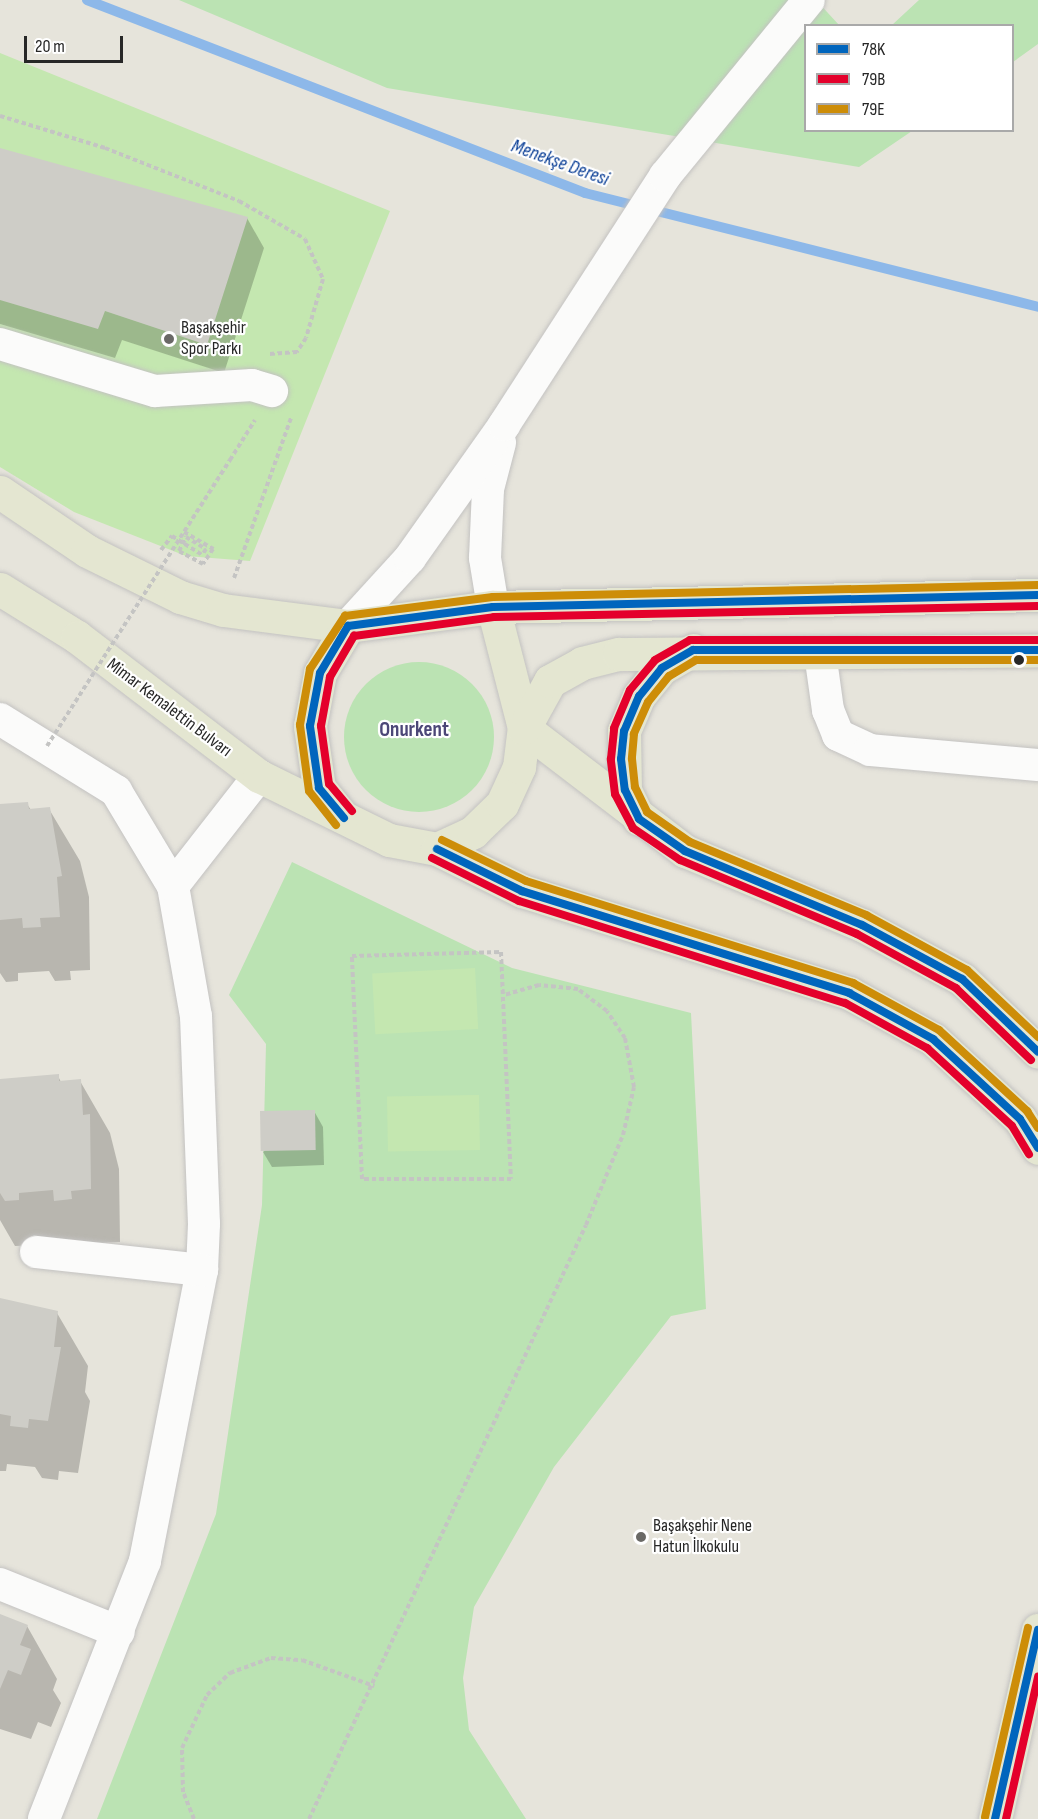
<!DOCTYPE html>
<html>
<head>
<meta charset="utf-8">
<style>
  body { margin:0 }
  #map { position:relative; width:1038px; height:1819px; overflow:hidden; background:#e6e4db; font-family:"Sofia Sans Condensed",sans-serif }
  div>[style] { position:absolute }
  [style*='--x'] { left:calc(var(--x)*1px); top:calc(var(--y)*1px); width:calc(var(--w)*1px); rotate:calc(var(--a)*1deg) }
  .green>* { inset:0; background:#bbe3b3 }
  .round { border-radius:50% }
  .pitch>* { inset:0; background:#c4e7b0; transform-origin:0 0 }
  .shadow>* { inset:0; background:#0003 }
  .stream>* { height:10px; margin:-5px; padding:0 5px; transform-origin:5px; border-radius:5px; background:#8db8e9 }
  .building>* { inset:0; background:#cecdc7; transform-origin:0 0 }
  .path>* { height:4px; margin-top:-2px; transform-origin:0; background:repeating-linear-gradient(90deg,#c4c4c3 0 4.5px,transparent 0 7.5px) }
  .roads { filter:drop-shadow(0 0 2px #c3c2c1) drop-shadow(0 0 2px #c3c2c1) }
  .minor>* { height:32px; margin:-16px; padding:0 16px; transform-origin:16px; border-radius:16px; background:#fbfbfa }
  .major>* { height:33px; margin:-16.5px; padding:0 16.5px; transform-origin:16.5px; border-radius:16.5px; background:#e4e6d1 }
  .path-bridge>* { height:4px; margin-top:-2px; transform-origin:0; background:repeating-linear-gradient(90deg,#c4c4c3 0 4.5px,transparent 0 7.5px) }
  .bus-1>* { height:8px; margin:-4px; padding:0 4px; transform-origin:4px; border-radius:4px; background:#0065bd }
  .bus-2>* { height:8px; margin:-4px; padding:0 4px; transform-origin:4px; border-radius:4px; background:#e4002b }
  .bus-3>* { height:8px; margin:-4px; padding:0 4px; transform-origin:4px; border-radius:4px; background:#cd8d08 }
  .dots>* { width:16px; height:16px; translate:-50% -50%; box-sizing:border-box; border:3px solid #fff; border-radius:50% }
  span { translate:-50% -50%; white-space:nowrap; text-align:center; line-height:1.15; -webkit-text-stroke:4.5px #fff; paint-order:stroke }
  .poi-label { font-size:18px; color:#272727 }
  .left { translate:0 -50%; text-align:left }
  .street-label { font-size:18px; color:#272727 }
  .water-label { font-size:20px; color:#0b3f96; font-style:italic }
  .quarter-label { font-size:21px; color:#4c4777; font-weight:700 }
  .legend { position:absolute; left:804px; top:24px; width:210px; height:108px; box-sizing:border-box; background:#fff; border:2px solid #a9a9a9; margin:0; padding:8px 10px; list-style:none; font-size:18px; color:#272727 }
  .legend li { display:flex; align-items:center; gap:12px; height:30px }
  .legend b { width:30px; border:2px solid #a9a9a9 }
  .scale { position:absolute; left:24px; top:36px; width:99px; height:27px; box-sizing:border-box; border:3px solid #272727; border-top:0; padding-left:8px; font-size:18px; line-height:21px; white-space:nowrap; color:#272727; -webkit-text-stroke:4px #fff; paint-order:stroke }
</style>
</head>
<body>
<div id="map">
  <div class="green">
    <div style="clip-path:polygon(179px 0,816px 0,839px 25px,806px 26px,806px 130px,912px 131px,859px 167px,387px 88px)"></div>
    <div style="clip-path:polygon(919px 0,1038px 0,1038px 44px,1013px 62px,1012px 26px,892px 25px)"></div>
    <div class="round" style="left:344px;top:662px;width:150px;height:150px"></div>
    <div style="clip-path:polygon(292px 862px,512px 968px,691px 1013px,706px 1309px,671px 1316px,554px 1467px,474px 1607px,463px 1678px,469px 1730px,526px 1819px,97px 1819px,216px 1514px,262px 1205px,266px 1044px,229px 995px)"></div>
  </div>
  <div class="pitch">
    <div style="clip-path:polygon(0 53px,390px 211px,250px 561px,186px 556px,74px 512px,0 467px)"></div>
    <div style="left:475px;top:968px;width:61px;height:103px;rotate:87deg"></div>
    <div style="left:479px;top:1095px;width:55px;height:92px;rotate:89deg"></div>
  </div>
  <div class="shadow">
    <div style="clip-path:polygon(0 149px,247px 218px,264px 248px,224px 373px,122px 340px,115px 358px,0 324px)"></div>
    <div style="clip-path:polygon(27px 804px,31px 810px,49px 809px,80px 861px,89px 897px,90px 970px,70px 971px,71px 980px,55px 981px,49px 971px,18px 973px,18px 981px,6px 982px,0 973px,0 806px)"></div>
    <div style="clip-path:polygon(58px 1076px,61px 1082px,80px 1081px,110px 1133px,119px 1169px,120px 1242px,15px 1246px,0 1220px,0 1080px)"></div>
    <div style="clip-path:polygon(314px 1111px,323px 1127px,324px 1165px,272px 1167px,263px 1152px)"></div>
    <div style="clip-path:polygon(0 1300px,57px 1313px,88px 1366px,85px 1392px,90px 1401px,78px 1473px,59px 1471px,58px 1480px,42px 1478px,35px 1467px,7px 1464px,6px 1471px,0 1471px)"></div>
    <div style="clip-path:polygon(0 1616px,27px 1626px,57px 1679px,53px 1690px,61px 1703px,51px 1727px,38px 1722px,31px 1739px,0 1729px)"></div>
  </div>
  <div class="stream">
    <div style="--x:87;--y:0;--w:534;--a:21.18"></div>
    <div style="--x:585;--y:193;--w:467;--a:14.1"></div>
  </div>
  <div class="building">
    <div style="clip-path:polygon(0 148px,248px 217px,207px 345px,105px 311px,98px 329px,0 300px)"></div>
    <div style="clip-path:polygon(28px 802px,29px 809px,50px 807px,62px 876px,57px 877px,60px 917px,40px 918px,41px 927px,23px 928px,22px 918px,0 920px,0 804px)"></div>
    <div style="clip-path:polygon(59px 1074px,59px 1081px,81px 1079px,83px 1115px,90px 1114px,91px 1189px,71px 1191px,72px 1199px,54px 1201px,53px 1190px,19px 1193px,19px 1200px,5px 1201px,0 1193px,0 1079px)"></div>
    <div style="left:315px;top:1110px;width:40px;height:55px;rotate:89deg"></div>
    <div style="clip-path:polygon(0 1298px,58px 1311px,54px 1347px,61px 1347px,48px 1421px,29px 1419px,28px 1428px,10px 1426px,11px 1416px,0 1414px)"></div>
    <div style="clip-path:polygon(0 1614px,28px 1625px,20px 1645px,31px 1649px,21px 1675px,8px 1670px,0 1689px)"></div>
  </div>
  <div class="path">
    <div style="--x:0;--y:116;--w:110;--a:16.9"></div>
    <div style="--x:105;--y:148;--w:144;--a:21.6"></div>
    <div style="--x:239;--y:201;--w:76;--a:29.9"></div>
    <div style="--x:305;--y:239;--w:44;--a:65.8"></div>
    <div style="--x:323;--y:279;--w:61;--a:106.1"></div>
    <div style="--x:306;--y:338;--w:17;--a:123"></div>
    <div style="--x:297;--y:352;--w:28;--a:176"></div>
    <div style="--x:230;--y:460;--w:47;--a:-58"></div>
    <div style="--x:161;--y:550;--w:18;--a:-52"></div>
    <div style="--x:172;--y:536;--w:36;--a:32"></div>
    <div style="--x:234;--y:578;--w:170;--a:-70.4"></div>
    <div style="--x:501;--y:952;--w:227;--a:87.5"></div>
    <div style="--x:511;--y:1179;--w:149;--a:180"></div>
    <div style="--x:362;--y:1179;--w:223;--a:-92.6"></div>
    <div style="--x:352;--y:956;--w:149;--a:-1.5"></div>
    <div style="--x:194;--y:1819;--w:29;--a:-112"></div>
    <div style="--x:183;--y:1792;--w:44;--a:-91.3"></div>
    <div style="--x:182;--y:1748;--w:59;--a:-64.7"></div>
    <div style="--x:207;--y:1695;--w:32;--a:-44"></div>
    <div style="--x:230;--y:1673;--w:44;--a:-20.1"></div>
    <div style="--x:271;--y:1658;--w:31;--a:4"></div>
    <div style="--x:302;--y:1660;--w:77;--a:19.9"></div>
    <div style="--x:309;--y:1819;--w:655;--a:-65"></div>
    <div style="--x:586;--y:1225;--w:97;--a:-67.7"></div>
    <div style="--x:623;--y:1135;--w:49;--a:-77.1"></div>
    <div style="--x:634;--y:1087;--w:50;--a:-100.4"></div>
    <div style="--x:625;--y:1038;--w:32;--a:-124"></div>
    <div style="--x:607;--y:1011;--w:36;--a:-143"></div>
    <div style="--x:578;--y:989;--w:39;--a:-174"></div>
    <div style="--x:539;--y:985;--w:37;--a:164"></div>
  </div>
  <div class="roads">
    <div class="minor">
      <div style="--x:0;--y:344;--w:162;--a:16.9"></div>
      <div style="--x:155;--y:391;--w:97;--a:-3.5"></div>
      <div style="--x:252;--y:385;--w:21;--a:17"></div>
      <div style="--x:493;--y:607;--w:50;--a:-99.3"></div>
      <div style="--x:485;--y:558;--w:69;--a:-87.5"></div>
      <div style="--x:488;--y:489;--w:48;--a:-75.4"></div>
      <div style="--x:348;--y:626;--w:92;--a:-47.6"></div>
      <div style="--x:410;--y:558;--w:163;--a:-54.7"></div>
      <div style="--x:504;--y:425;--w:297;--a:-57.1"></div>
      <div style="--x:665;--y:176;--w:227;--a:-50.7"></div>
      <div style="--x:820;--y:653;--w:58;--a:82"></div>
      <div style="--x:828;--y:710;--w:27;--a:68"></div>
      <div style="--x:838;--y:735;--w:35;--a:25"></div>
      <div style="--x:870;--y:750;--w:169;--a:5.1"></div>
      <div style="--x:0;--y:719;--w:137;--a:31.8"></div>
      <div style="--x:116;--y:791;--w:111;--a:59"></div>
      <div style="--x:173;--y:886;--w:132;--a:80"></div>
      <div style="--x:196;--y:1016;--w:208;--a:87.8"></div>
      <div style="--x:204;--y:1224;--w:46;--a:92.5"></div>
      <div style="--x:202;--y:1270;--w:297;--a:101.1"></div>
      <div style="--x:145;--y:1561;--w:277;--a:111.4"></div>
      <div style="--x:173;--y:886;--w:140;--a:-52"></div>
      <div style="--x:36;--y:1252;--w:167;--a:6.2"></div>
      <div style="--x:0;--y:1584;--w:128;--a:22"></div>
    </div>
    <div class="major">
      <div style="--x:0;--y:492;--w:105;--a:34.1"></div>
      <div style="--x:87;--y:551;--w:104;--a:26.3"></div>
      <div style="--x:180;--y:597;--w:45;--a:16.8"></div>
      <div style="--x:223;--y:610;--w:126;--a:7.3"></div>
      <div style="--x:348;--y:626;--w:146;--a:-7.5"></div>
      <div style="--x:493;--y:607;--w:545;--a:-1.26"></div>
      <div style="--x:0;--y:589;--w:91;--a:31.9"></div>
      <div style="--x:77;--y:637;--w:229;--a:37.4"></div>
      <div style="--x:259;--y:776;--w:145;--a:26.2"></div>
      <div style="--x:389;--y:840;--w:49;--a:10.6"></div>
      <div style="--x:437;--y:849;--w:40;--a:-25"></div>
      <div style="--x:473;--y:832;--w:40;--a:-44"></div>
      <div style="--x:502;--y:804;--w:41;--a:-65.3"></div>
      <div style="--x:519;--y:767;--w:39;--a:-83"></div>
      <div style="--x:524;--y:728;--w:125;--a:-104.4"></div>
      <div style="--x:524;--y:728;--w:203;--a:37.4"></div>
      <div style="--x:685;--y:851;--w:192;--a:22.7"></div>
      <div style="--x:862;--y:925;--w:114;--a:28.4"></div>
      <div style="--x:962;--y:979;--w:105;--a:43.8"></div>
      <div style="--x:524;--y:728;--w:54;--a:-61"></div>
      <div style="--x:550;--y:681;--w:37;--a:-29"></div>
      <div style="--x:582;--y:663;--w:38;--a:-14"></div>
      <div style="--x:619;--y:654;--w:419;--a:-0.5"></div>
      <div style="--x:342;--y:816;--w:36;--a:-129"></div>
      <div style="--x:319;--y:788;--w:63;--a:-98.3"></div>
      <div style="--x:310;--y:726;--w:54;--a:-79.3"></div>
      <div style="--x:320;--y:673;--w:55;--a:-59.2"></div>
      <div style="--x:639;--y:819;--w:32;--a:-116"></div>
      <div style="--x:625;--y:790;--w:59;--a:-91"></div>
      <div style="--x:624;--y:731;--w:38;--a:-67"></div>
      <div style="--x:639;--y:696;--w:36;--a:-51"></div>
      <div style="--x:662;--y:668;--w:36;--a:-30"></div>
      <div style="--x:437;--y:849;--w:95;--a:26.3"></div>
      <div style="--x:522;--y:891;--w:343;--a:17.3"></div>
      <div style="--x:849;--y:993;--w:96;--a:28.7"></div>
      <div style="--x:933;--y:1039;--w:118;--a:42.6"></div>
      <div style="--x:1020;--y:1119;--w:34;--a:58"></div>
      <div style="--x:995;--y:1819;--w:194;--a:-77.2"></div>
    </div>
  </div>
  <div class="path-bridge">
    <div style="--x:184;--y:532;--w:34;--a:30"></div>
    <div style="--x:213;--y:549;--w:18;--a:124"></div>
    <div style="--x:203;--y:564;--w:27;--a:-152"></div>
    <div style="--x:179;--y:551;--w:16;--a:-63"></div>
    <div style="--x:186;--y:537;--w:23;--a:31"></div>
    <div style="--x:206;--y:549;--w:7;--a:124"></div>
    <div style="--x:47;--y:746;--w:340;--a:-57.4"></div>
  </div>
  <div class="bus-1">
    <div style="--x:1038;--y:650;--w:345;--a:180"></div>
    <div style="--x:693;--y:650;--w:36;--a:150"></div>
    <div style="--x:662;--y:668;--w:36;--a:129"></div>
    <div style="--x:639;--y:696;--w:38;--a:113"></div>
    <div style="--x:624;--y:731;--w:28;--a:96"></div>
    <div style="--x:621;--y:759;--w:31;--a:83"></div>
    <div style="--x:625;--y:790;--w:32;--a:64"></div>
    <div style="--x:639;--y:819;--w:56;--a:34.8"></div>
    <div style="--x:685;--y:851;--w:192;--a:22.7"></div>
    <div style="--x:862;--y:925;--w:114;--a:28.4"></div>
    <div style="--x:962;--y:979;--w:105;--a:43.8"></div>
    <div style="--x:344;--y:818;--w:39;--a:-130"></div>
    <div style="--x:319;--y:788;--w:63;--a:-98.3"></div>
    <div style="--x:310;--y:726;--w:54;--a:-79.3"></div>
    <div style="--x:320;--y:673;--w:55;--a:-59.2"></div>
    <div style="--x:348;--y:626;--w:146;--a:-7.5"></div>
    <div style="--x:493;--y:607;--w:545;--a:-1.26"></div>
    <div style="--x:437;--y:849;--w:95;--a:26.3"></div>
    <div style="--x:522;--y:891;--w:343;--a:17.3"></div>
    <div style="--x:849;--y:993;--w:96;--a:28.7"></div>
    <div style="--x:933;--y:1039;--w:118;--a:42.6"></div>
    <div style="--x:1020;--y:1119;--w:34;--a:58"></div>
    <div style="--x:995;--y:1819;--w:194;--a:-77.2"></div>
  </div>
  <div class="bus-2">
    <div style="--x:352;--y:811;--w:35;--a:-130"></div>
    <div style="--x:329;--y:784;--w:59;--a:-97.9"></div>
    <div style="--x:321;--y:726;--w:50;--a:-79.6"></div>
    <div style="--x:330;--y:677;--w:48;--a:-59.7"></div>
    <div style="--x:354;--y:636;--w:141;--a:-7.7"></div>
    <div style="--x:494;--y:617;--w:544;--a:-1.16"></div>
    <div style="--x:432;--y:858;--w:97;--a:26.3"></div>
    <div style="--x:519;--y:901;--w:342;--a:17.4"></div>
    <div style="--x:845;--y:1003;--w:94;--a:28.8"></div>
    <div style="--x:927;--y:1048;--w:115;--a:42.5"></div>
    <div style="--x:1012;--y:1126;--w:33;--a:59"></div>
    <div style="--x:1031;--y:1060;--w:104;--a:-136.2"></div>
    <div style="--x:956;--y:988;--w:113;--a:-151.4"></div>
    <div style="--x:857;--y:934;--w:192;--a:-157.3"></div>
    <div style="--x:680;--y:860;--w:57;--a:-145.8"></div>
    <div style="--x:633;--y:828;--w:38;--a:-118"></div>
    <div style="--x:615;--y:794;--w:35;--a:-97"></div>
    <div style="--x:611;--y:759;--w:31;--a:-84"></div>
    <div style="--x:614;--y:728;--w:41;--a:-67.2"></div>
    <div style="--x:630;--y:690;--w:39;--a:-50"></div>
    <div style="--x:655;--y:660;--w:40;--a:-29.7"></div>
    <div style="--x:690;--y:640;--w:348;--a:0"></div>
    <div style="--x:1006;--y:1819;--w:146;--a:-77.3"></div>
  </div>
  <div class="bus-3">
    <div style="--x:1038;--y:660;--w:342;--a:180"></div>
    <div style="--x:696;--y:660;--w:31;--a:149"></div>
    <div style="--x:669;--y:676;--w:33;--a:129"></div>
    <div style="--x:648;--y:702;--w:35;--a:114"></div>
    <div style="--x:634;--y:734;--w:25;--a:95"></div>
    <div style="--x:632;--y:759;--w:28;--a:84"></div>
    <div style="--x:635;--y:787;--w:28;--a:64"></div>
    <div style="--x:647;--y:812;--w:52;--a:34.9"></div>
    <div style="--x:690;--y:842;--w:191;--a:22.5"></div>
    <div style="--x:866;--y:915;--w:115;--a:28.6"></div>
    <div style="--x:967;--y:970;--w:98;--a:43.3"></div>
    <div style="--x:336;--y:825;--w:43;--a:-128.5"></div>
    <div style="--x:309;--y:791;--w:67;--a:-97.8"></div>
    <div style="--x:300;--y:725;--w:57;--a:-79.9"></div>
    <div style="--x:310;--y:669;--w:64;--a:-56.6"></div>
    <div style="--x:345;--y:616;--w:149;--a:-7.3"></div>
    <div style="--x:493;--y:597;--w:545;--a:-1.26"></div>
    <div style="--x:442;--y:840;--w:93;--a:26"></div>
    <div style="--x:526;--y:881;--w:343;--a:17.3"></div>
    <div style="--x:853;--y:983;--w:98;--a:28.7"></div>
    <div style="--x:939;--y:1030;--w:120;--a:42.6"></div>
    <div style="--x:1027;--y:1111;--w:20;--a:57"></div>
    <div style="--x:985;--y:1817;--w:194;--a:-77.2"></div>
  </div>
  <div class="dots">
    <div style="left:169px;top:339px;background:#6a6966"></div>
    <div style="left:1019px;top:660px;background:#272727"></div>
    <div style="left:641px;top:1537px;background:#6a6966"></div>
  </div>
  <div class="poi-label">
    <span class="left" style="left:181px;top:339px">Başakşehir<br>Spor Parkı</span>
    <span class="left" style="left:653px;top:1537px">Başakşehir Nene<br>Hatun İlkokulu</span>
  </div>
  <div class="street-label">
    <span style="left:169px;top:708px;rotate:37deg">Mimar Kemalettin Bulvarı</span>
  </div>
  <div class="water-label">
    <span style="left:560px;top:163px;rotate:20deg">Menekşe Deresi</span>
  </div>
  <div class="quarter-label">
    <span style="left:414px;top:730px">Onurkent</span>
  </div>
  <ul class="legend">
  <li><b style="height:8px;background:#0065bd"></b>78K</li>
  <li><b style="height:8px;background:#e4002b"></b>79B</li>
  <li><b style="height:8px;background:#cd8d08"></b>79E</li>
  </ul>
  <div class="scale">20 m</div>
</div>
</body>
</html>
